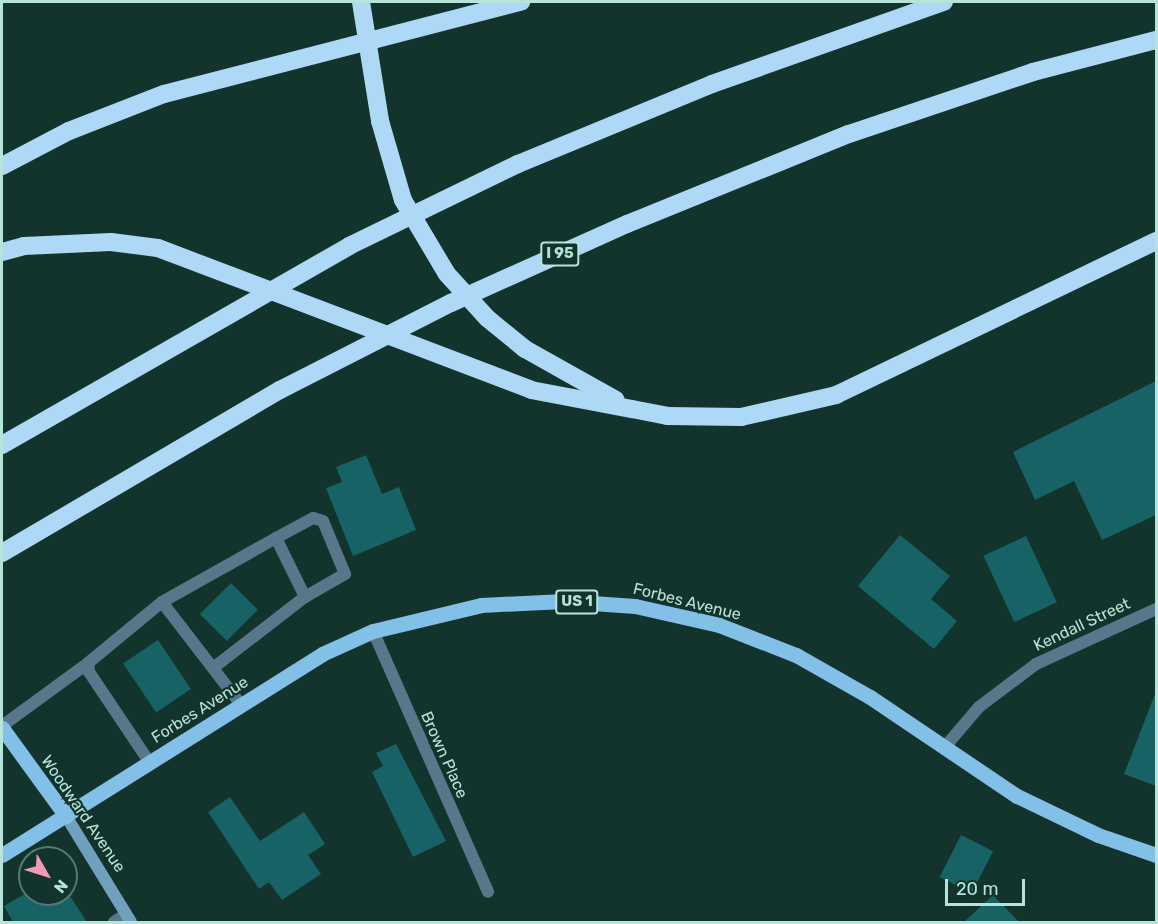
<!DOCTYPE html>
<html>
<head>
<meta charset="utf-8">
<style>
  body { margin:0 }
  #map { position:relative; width:1158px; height:924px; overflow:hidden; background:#13342d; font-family:Rubik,sans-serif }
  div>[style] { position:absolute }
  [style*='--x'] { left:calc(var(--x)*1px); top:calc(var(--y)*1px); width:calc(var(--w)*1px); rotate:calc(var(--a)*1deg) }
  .building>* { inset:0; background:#166264; transform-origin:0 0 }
  .lane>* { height:12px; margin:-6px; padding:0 6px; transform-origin:6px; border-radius:6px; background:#59778a }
  .street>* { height:12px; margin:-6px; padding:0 6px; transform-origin:6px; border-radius:6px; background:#59778a }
  .secondary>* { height:12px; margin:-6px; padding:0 6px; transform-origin:6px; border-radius:6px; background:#71a0bf }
  .primary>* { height:15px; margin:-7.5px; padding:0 7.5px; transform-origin:7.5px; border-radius:7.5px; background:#82c0e8 }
  .highway>* { height:18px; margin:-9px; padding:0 9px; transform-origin:9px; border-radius:9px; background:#aed9f6 }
  .highway-bridge>* { height:18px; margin:-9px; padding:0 9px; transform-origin:9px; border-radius:9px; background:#aed9f6 }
  span { translate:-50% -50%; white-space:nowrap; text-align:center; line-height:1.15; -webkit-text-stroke:4.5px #13342d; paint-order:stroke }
  .shield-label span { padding:2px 4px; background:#13342d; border:2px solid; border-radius:4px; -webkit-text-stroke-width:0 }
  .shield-label { font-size:15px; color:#b6e4d8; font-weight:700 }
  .street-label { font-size:16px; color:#b6e4d8 }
  .frame { position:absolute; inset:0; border:3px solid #b6e4d8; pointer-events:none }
  .north { position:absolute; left:18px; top:846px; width:60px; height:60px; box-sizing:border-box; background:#13342d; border:2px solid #547a71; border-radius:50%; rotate:129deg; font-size:16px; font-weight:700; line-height:24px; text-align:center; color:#b6e4d8 }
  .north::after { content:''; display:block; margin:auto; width:21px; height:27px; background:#f09ab7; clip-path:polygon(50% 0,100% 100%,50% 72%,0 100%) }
  .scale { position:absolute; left:945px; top:879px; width:80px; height:27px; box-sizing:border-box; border:3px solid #b6e4d8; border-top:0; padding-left:8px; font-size:18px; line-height:21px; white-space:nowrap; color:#b6e4d8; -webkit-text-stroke:4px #13342d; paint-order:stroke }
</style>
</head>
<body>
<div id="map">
  <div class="building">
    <div style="clip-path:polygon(1156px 381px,1156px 515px,1102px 540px,1074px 481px,1035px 500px,1013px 452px)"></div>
    <div style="clip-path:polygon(366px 455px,382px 494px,399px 487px,416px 530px,353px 556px,326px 488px,342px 482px,336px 467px)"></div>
    <div style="clip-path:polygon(900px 535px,950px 576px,931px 599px,957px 621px,934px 649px,858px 586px)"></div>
    <div style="left:1026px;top:536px;width:73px;height:47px;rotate:65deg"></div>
    <div style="left:231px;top:583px;width:38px;height:44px;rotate:45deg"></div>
    <div style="left:158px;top:640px;width:59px;height:42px;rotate:56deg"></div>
    <div style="clip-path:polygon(1155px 694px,1156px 695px,1156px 786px,1124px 774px)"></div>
    <div style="clip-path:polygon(396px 744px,446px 841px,413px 857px,372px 772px,383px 766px,376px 753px)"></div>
    <div style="clip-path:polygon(230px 797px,260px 841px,304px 812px,325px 844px,308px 855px,321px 874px,282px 900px,269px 882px,259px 889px,208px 812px)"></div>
    <div style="left:961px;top:835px;width:36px;height:47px;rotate:27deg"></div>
    <div style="clip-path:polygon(66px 890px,87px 922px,13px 922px,4px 906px,30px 891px,66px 894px)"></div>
    <div style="clip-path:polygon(993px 895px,1019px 922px,964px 922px)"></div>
  </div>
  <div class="lane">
    <div style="--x:162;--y:602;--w:131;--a:-29.3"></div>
    <div style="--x:276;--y:538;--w:66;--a:63.8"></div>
    <div style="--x:213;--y:668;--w:116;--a:-37.7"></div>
    <div style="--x:305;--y:597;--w:46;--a:-29.9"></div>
    <div style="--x:345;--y:574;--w:57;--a:-112.5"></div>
    <div style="--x:323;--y:521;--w:10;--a:-163"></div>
    <div style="--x:313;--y:518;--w:42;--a:151.6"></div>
    <div style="--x:2;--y:726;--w:107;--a:-36.2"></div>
    <div style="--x:150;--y:763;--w:110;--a:-123.8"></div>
    <div style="--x:89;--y:672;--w:9;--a:-96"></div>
    <div style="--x:88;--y:663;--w:96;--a:-39.5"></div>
    <div style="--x:162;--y:602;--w:131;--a:52.4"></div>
    <div style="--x:114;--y:922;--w:14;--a:-34"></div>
  </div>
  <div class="street">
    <div style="--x:373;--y:631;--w:285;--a:66.2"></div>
    <div style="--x:944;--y:748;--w:54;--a:-49.5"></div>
    <div style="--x:979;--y:707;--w:71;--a:-37"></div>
    <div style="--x:1036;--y:664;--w:132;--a:-24.6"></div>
  </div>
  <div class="secondary">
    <div style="--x:66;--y:816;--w:124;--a:58.5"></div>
  </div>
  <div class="primary">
    <div style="--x:2;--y:728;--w:109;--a:54"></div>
    <div style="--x:2;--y:855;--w:378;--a:-32.1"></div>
    <div style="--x:322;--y:654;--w:56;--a:-24.3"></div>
    <div style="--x:373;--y:631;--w:111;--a:-13.5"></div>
    <div style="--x:481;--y:605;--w:83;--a:-2.8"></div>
    <div style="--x:564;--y:601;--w:71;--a:4"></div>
    <div style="--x:635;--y:606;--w:86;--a:12.7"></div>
    <div style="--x:719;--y:625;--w:83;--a:21.3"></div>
    <div style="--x:796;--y:655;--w:85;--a:29.6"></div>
    <div style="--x:870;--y:697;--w:177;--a:34"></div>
    <div style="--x:1017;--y:796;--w:90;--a:25.7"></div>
    <div style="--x:1098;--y:835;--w:61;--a:19"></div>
  </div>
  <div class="highway">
    <div style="--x:361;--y:2;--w:121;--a:80.9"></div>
    <div style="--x:2;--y:166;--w:76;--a:-27.6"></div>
    <div style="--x:69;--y:131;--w:102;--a:-21.3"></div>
    <div style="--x:164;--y:94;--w:369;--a:-14.5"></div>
    <div style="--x:2;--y:252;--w:23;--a:-15"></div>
    <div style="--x:24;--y:246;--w:87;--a:-2.6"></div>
    <div style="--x:111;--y:242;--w:47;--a:7.3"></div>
    <div style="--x:632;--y:409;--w:36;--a:11"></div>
    <div style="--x:667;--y:416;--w:74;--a:0.8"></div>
    <div style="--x:741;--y:417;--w:98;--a:-13"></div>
    <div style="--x:836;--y:395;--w:355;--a:-25.7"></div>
    <div style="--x:2;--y:445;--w:400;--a:-29.8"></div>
    <div style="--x:349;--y:246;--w:188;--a:-25.9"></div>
    <div style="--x:518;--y:164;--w:210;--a:-22.4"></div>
    <div style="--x:712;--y:84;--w:246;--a:-19.5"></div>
    <div style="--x:2;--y:553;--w:322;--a:-30.4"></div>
    <div style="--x:280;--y:390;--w:192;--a:-27"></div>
    <div style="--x:451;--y:303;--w:193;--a:-24.2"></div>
    <div style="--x:627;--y:224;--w:240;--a:-22.1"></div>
    <div style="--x:849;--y:134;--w:194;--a:-18.6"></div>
    <div style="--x:1033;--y:72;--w:127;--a:-14.6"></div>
  </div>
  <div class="highway-bridge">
    <div style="--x:380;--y:121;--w:82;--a:73.8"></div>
    <div style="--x:403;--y:200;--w:86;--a:59.3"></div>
    <div style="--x:447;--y:274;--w:59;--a:47.7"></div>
    <div style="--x:487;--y:318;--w:49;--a:39.2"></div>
    <div style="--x:525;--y:349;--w:104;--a:29.3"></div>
    <div style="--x:158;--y:248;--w:399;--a:20.8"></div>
    <div style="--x:531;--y:390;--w:103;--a:10.7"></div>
  </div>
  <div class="shield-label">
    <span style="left:560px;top:254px">I 95</span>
    <span style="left:577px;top:602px">US 1</span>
  </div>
  <div class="street-label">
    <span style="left:687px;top:602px;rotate:14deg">Forbes Avenue</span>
    <span style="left:1082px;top:625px;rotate:-25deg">Kendall Street</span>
    <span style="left:200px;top:710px;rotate:-32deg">Forbes Avenue</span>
    <span style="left:444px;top:755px;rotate:66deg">Brown Place</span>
    <span style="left:83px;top:814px;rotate:56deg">Woodward Avenue</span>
  </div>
  <div class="frame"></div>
  <div class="north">N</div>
  <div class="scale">20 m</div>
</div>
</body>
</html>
